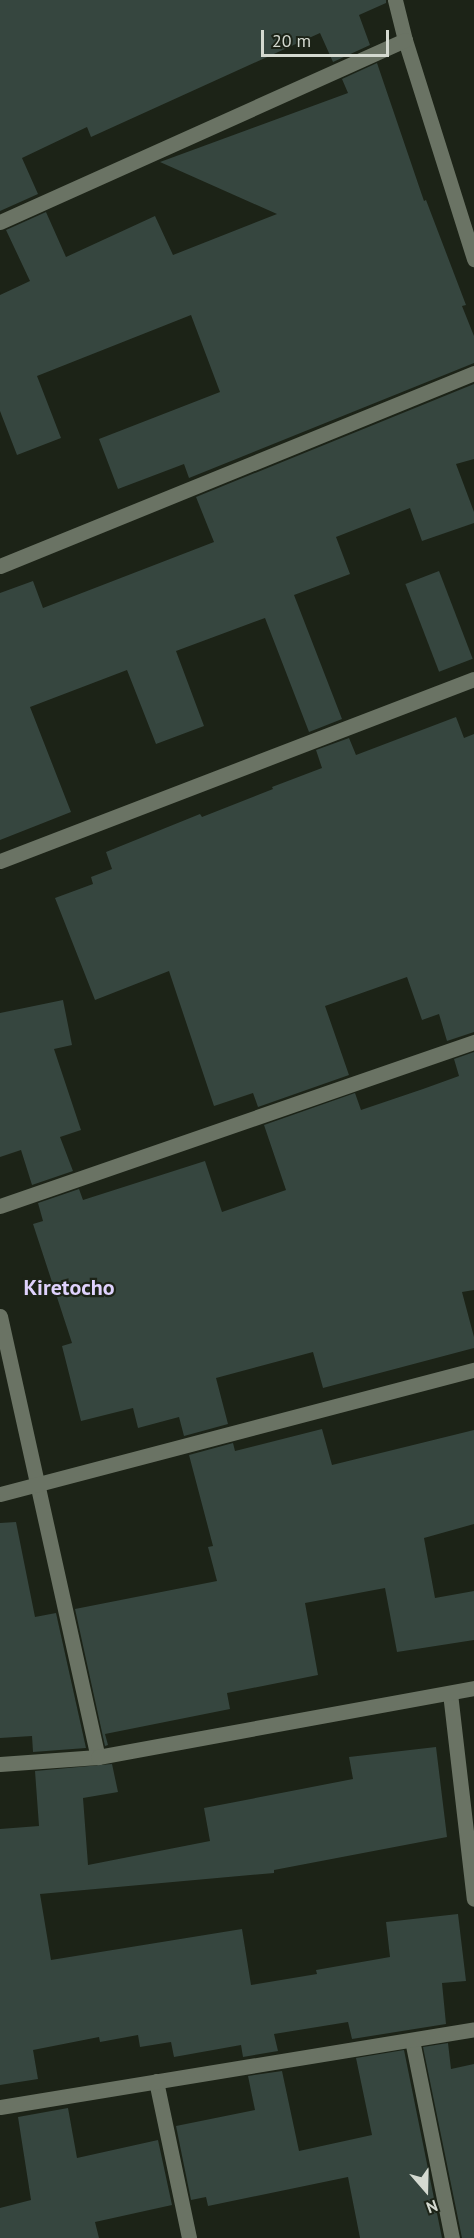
<!DOCTYPE html>
<html>
<head>
<meta charset="utf-8">
<style>
  body { margin:0 }
  #map { position:relative; width:474px; height:2238px; overflow:hidden; background:#1c2317; font-family:"PT Sans",sans-serif }
  div>[style] { position:absolute }
  [style*='--x'] { left:calc(var(--x)*1px); top:calc(var(--y)*1px); width:calc(var(--w)*1px); rotate:calc(var(--a)*1deg) }
  .building>* { inset:0; background:#36463f; transform-origin:0 0 }
  .minor>* { height:15px; margin:-7.5px; padding:0 7.5px; transform-origin:7.5px; border-radius:7.5px; background:#6a7364 }
  span { translate:-50% -50%; white-space:nowrap; text-align:center; line-height:1.15; -webkit-text-stroke:4.5px #1c2317; paint-order:stroke }
  .quarter-label { font-size:22px; color:#dfd2fd; font-weight:700 }
  .north { position:absolute; left:396px; top:2160px; width:60px; height:60px; -webkit-text-stroke:4px #1c2317; paint-order:stroke; rotate:160deg; font-size:16px; font-weight:700; line-height:24px; text-align:center; color:#d4d9d0 }
  .north::after { content:''; display:block; margin:auto; width:21px; height:27px; background:#d4d9d0; clip-path:polygon(50% 0,100% 100%,50% 72%,0 100%) }
  .scale { position:absolute; left:261px; top:30px; width:128px; height:27px; box-sizing:border-box; border:3px solid #d4d9d0; border-top:0; padding-left:8px; font-size:18px; line-height:21px; white-space:nowrap; color:#d4d9d0; -webkit-text-stroke:4px #1c2317; paint-order:stroke }
</style>
</head>
<body>
<div id="map">
  <div class="building">
    <div style="clip-path:polygon(0 0,386px 0,386px 3px,359px 15px,370px 45px,333px 62px,320px 33px,91px 137px,87px 127px,22px 158px,38px 194px,0 211px)"></div>
    <div style="clip-path:polygon(377px 63px,424px 201px,426px 200px,466px 305px,462px 306px,474px 336px,474px 363px,189px 478px,184px 464px,118px 489px,99px 439px,220px 392px,191px 315px,37px 376px,61px 438px,17px 455px,0 411px,0 295px,30px 281px,6px 230px,46px 212px,66px 257px,155px 216px,173px 255px,277px 214px,160px 162px,348px 93px,342px 79px)"></div>
    <div style="clip-path:polygon(474px 384px,474px 459px,456px 464px,474px 512px,474px 523px,422px 541px,410px 508px,336px 537px,350px 574px,294px 595px,342px 719px,309px 732px,265px 618px,176px 651px,204px 726px,156px 744px,127px 670px,30px 707px,71px 812px,0 840px,0 593px,33px 581px,43px 608px,214px 542px,196px 497px)"></div>
    <div style="left:439px;top:571px;width:94px;height:36px;rotate:69deg"></div>
    <div style="clip-path:polygon(456px 717px,464px 738px,474px 734px,474px 1032px,447px 1041px,439px 1014px,422px 1020px,407px 977px,325px 1006px,349px 1075px,258px 1107px,253px 1093px,214px 1106px,169px 971px,95px 1000px,55px 898px,93px 884px,91px 877px,112px 869px,106px 852px,200px 814px,202px 817px,273px 789px,272px 787px,322px 768px,316px 750px,349px 738px,356px 755px)"></div>
    <div style="clip-path:polygon(63px 1000px,72px 1045px,54px 1049px,81px 1130px,60px 1137px,73px 1171px,32px 1185px,21px 1150px,0 1157px,0 1013px)"></div>
    <div style="clip-path:polygon(474px 1052px,474px 1290px,462px 1292px,474px 1337px,474px 1348px,323px 1388px,313px 1352px,216px 1378px,228px 1424px,184px 1436px,179px 1417px,138px 1428px,133px 1408px,81px 1421px,62px 1346px,72px 1343px,33px 1224px,43px 1221px,38px 1203px,79px 1189px,83px 1200px,205px 1161px,222px 1212px,286px 1190px,264px 1125px,355px 1093px,361px 1110px,423px 1089px,459px 1076px,454px 1059px)"></div>
    <div style="clip-path:polygon(322px 1429px,332px 1465px,474px 1430px,474px 1524px,424px 1538px,435px 1598px,474px 1591px,474px 1640px,397px 1652px,385px 1588px,305px 1603px,318px 1675px,227px 1693px,230px 1709px,105px 1734px,108px 1745px,105px 1746px,75px 1609px,217px 1581px,208px 1547px,213px 1546px,189px 1455px,233px 1443px,235px 1451px)"></div>
    <div style="clip-path:polygon(16px 1522px,35px 1617px,56px 1613px,86px 1748px,33px 1752px,32px 1736px,0 1738px,0 1523px)"></div>
    <div style="clip-path:polygon(436px 1747px,447px 1837px,274px 1870px,274px 1873px,40px 1894px,51px 1960px,242px 1929px,251px 1985px,317px 1974px,316px 1970px,390px 1957px,386px 1922px,458px 1914px,466px 1981px,442px 1983px,446px 2024px,352px 2039px,348px 2022px,274px 2034px,278px 2051px,243px 2057px,241px 2045px,174px 2057px,171px 2042px,140px 2047px,138px 2035px,100px 2042px,99px 2037px,33px 2050px,38px 2079px,0 2085px,0 1829px,39px 1826px,35px 1771px,112px 1764px,118px 1792px,83px 1798px,88px 1865px,210px 1841px,204px 1808px,353px 1779px,349px 1757px)"></div>
    <div style="clip-path:polygon(448px 2043px,451px 2069px,474px 2064px,474px 2238px,462px 2238px,423px 2047px)"></div>
    <div style="clip-path:polygon(404px 2050px,442px 2238px,360px 2238px,348px 2177px,208px 2206px,206px 2197px,191px 2200px,176px 2126px,255px 2110px,248px 2076px,282px 2071px,299px 2151px,372px 2135px,356px 2058px)"></div>
    <div style="clip-path:polygon(68px 2108px,77px 2158px,158px 2140px,172px 2205px,95px 2222px,99px 2238px,0 2238px,0 2208px,31px 2200px,18px 2117px)"></div>
  </div>
  <div class="minor">
    <div style="--x:395;--y:0;--w:41;--a:76"></div>
    <div style="--x:405;--y:40;--w:230;--a:72.5"></div>
    <div style="--x:0;--y:222;--w:444;--a:-24.2"></div>
    <div style="--x:0;--y:566;--w:512;--a:-22.15"></div>
    <div style="--x:0;--y:861;--w:508;--a:-21.01"></div>
    <div style="--x:0;--y:1206;--w:502;--a:-19.09"></div>
    <div style="--x:0;--y:1316;--w:452;--a:77.5"></div>
    <div style="--x:0;--y:1494;--w:490;--a:-14.7"></div>
    <div style="--x:450;--y:1693;--w:207;--a:83.4"></div>
    <div style="--x:0;--y:1764;--w:98;--a:-4.1"></div>
    <div style="--x:98;--y:1757;--w:382;--a:-10.4"></div>
    <div style="--x:412;--y:2040;--w:202;--a:78.6"></div>
    <div style="--x:156;--y:2081;--w:160;--a:78.1"></div>
    <div style="--x:0;--y:2107;--w:480;--a:-9.3"></div>
  </div>
  <div class="quarter-label">
    <span style="left:69px;top:1288px">Kiretocho</span>
  </div>
  <div class="north">N</div>
  <div class="scale">20 m</div>
</div>
</body>
</html>
